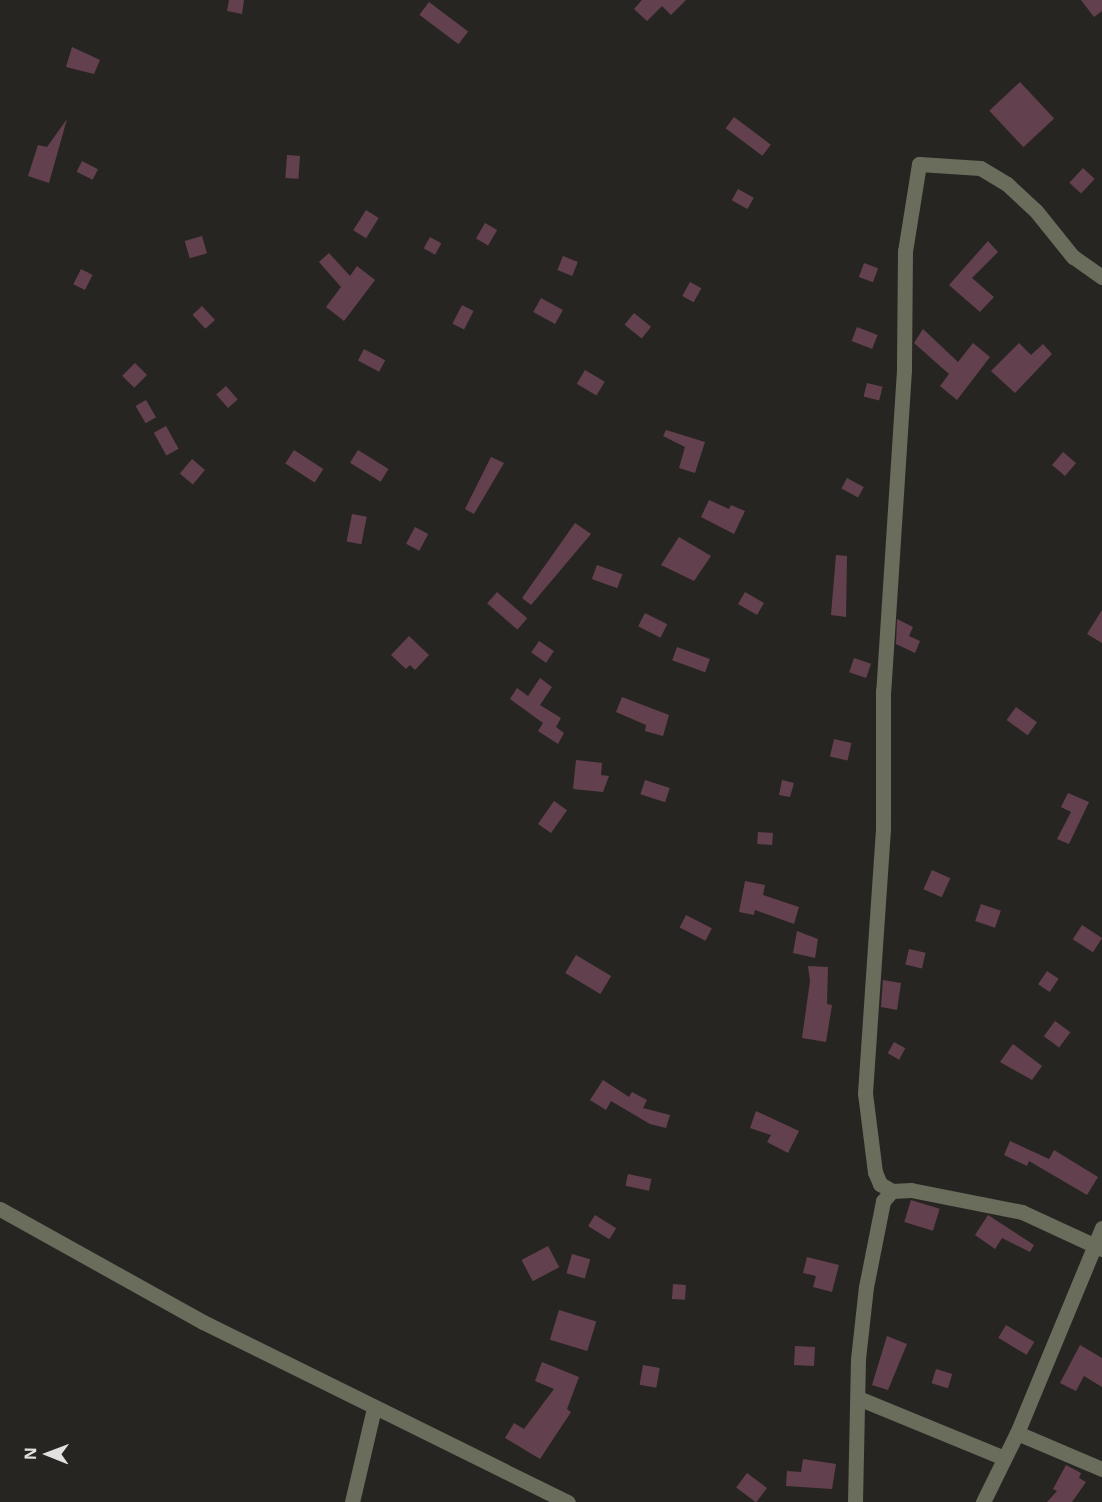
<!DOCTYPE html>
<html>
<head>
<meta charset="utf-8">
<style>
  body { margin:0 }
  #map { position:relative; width:1102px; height:1502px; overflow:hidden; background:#272522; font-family:"Open Sans",sans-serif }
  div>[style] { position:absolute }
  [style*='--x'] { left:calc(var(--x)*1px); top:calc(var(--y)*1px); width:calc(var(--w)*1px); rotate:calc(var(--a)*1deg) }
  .building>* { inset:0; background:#63404e; transform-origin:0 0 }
  .minor>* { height:15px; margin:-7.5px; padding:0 7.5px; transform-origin:7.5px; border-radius:7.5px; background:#6a6c5c }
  span { translate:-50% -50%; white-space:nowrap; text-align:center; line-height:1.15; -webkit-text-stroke:6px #272522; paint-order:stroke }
  .north { position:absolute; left:18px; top:1424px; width:60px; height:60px; -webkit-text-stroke:4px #272522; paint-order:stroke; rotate:271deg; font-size:16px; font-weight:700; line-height:24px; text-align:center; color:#e2e1df }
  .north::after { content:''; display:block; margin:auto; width:21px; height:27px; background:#e2e1df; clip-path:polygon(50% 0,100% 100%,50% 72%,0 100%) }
</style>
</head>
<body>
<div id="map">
  <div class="building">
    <div style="clip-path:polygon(229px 0,244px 0,242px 14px,227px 11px)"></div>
    <div style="clip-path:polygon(642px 0,686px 0,671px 15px,662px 6px,647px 21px,634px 9px)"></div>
    <div style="clip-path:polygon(1081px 0,1102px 0,1102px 11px,1094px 17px)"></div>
    <div style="left:429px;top:2px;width:49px;height:16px;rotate:37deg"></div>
    <div style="clip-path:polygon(72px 47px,100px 60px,94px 74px,66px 67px)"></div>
    <div style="left:1020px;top:82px;width:50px;height:42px;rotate:47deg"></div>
    <div style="left:734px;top:117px;width:46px;height:14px;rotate:37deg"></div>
    <div style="clip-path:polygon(67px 119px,49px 183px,28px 176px,38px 145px,47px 147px)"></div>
    <div style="left:287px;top:155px;width:13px;height:23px;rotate:4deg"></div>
    <div style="left:82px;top:161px;width:18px;height:12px;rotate:27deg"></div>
    <div style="left:1083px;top:168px;width:16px;height:20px;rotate:43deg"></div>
    <div style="left:738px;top:189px;width:18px;height:13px;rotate:29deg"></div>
    <div style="left:366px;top:210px;width:15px;height:24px;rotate:32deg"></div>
    <div style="left:485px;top:223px;width:14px;height:18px;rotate:30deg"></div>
    <div style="left:202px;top:236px;width:18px;height:18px;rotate:74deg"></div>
    <div style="left:430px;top:237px;width:13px;height:13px;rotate:29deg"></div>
    <div style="clip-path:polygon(988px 241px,998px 252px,972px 278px,994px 297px,980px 312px,949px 285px)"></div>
    <div style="clip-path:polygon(329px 253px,350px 276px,357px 266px,375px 280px,344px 321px,326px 307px,341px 287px,319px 262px)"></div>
    <div style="left:563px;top:256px;width:16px;height:15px;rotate:22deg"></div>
    <div style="left:864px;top:263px;width:15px;height:15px;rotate:20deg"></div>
    <div style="left:81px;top:269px;width:13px;height:17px;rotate:27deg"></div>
    <div style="left:690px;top:282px;width:13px;height:16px;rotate:29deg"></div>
    <div style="left:541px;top:298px;width:25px;height:16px;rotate:29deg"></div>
    <div style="left:462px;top:305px;width:13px;height:21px;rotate:27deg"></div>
    <div style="left:202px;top:306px;width:19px;height:13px;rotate:47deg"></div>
    <div style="left:634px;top:313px;width:22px;height:15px;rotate:39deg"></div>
    <div style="left:857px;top:327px;width:22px;height:15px;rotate:21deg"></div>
    <div style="clip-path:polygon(923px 329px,958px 362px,973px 343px,990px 357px,957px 400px,940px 386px,949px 374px,914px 343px)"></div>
    <div style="clip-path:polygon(1019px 343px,1031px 355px,1043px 344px,1052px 354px,1015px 393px,991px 371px)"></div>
    <div style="left:364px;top:349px;width:24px;height:13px;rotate:28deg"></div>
    <div style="left:135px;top:363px;width:17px;height:18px;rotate:45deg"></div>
    <div style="left:585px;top:370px;width:23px;height:16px;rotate:31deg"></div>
    <div style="left:867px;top:383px;width:16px;height:14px;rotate:14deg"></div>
    <div style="left:226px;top:386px;width:18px;height:13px;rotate:49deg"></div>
    <div style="left:146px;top:400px;width:20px;height:12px;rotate:60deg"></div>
    <div style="left:166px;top:426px;width:26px;height:14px;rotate:61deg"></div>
    <div style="clip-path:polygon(666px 430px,705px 442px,695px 473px,679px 468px,685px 447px,663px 436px)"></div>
    <div style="left:294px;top:450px;width:35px;height:16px;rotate:33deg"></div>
    <div style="left:358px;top:450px;width:36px;height:15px;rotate:32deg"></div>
    <div style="left:1063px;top:452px;width:17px;height:17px;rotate:40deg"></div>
    <div style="clip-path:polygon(491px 457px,504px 463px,474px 514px,465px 509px)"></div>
    <div style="left:192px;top:459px;width:17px;height:19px;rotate:40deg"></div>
    <div style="left:847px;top:478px;width:19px;height:12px;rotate:28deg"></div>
    <div style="clip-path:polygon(709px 500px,729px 509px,731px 505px,745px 511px,734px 534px,701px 517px)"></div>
    <div style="left:352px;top:514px;width:15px;height:28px;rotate:11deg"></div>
    <div style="clip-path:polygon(575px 523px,591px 534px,531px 605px,522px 598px)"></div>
    <div style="left:415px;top:527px;width:15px;height:19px;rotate:28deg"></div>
    <div style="clip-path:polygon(679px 537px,711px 556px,694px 581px,661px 565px)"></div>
    <div style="clip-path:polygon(836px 555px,847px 556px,846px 617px,831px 615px)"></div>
    <div style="left:597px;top:565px;width:27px;height:15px;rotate:20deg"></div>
    <div style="left:497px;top:592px;width:40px;height:15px;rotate:41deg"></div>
    <div style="left:745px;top:592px;width:22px;height:14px;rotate:30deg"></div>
    <div style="clip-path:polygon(1102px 610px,1102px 643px,1087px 634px)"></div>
    <div style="left:645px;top:613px;width:25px;height:15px;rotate:27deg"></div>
    <div style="clip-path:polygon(897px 619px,913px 627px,909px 636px,920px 641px,915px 653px,896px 644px)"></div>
    <div style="clip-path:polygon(409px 636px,429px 655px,415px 670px,410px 665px,406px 669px,391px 655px)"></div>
    <div style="left:539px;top:641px;width:18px;height:14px;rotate:34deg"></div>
    <div style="left:677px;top:647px;width:35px;height:14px;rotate:20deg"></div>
    <div style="left:854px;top:658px;width:18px;height:15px;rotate:19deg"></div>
    <div style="clip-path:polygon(540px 678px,552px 687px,540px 705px,561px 718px,556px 727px,564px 733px,558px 744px,538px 731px,543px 723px,510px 699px,517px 688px,528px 696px)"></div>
    <div style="clip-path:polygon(622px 697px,669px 715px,663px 736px,645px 731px,646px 725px,616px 712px)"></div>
    <div style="left:1016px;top:707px;width:26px;height:16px;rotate:36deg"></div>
    <div style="left:834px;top:739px;width:18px;height:18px;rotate:13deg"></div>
    <div style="clip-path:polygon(576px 760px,602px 763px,601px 775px,609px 776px,603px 792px,573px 789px)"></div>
    <div style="left:645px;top:780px;width:26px;height:15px;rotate:18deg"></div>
    <div style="clip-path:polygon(782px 780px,794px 783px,790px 797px,779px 795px)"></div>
    <div style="clip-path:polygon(1068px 793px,1089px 802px,1069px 844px,1057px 839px,1071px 812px,1061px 807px)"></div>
    <div style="left:554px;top:801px;width:16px;height:28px;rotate:35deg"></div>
    <div style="left:758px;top:832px;width:15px;height:12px;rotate:4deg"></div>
    <div style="left:932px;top:870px;width:20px;height:21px;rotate:24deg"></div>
    <div style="clip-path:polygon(745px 881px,765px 885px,763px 895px,799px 907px,794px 924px,755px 910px,754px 915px,739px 912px)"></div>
    <div style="left:981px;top:904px;width:21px;height:18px;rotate:19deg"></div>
    <div style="left:686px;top:915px;width:29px;height:14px;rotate:27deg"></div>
    <div style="left:1082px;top:925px;width:24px;height:17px;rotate:33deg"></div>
    <div style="clip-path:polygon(797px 931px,818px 939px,815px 958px,793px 953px)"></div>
    <div style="left:909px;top:949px;width:17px;height:16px;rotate:13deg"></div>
    <div style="left:576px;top:955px;width:41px;height:21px;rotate:31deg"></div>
    <div style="clip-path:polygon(808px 966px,828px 967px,827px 1004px,832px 1005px,826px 1042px,802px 1038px,810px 981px)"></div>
    <div style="left:1047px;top:971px;width:14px;height:16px;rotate:34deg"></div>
    <div style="clip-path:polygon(883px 980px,901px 983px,897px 1010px,881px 1007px)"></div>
    <div style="left:1055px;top:1021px;width:19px;height:19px;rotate:36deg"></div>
    <div style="left:894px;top:1042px;width:13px;height:13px;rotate:29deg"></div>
    <div style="clip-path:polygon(1013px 1044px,1042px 1066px,1032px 1080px,1000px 1062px)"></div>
    <div style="clip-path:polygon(603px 1080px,629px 1097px,632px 1092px,647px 1100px,643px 1108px,670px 1115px,666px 1128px,650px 1124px,611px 1101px,606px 1110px,590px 1100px)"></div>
    <div style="clip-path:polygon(756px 1111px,799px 1131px,788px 1153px,767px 1142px,771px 1135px,750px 1128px)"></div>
    <div style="clip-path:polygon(1010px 1141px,1049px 1159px,1054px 1150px,1098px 1177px,1087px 1195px,1029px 1161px,1027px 1166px,1004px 1155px)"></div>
    <div style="left:628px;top:1174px;width:24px;height:12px;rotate:12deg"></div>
    <div style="left:911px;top:1200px;width:30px;height:23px;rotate:17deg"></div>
    <div style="left:595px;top:1215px;width:25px;height:13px;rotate:32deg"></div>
    <div style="clip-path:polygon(988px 1215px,1034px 1245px,1030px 1252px,1002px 1238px,995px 1249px,975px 1235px)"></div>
    <div style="left:548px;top:1246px;width:24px;height:30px;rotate:62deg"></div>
    <div style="left:572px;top:1254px;width:19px;height:20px;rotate:16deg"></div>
    <div style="clip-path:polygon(807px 1257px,839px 1265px,832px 1292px,813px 1287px,816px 1276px,803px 1273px)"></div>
    <div style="left:673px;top:1284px;width:13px;height:15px;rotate:4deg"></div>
    <div style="left:559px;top:1310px;width:39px;height:31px;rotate:17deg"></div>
    <div style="left:1006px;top:1325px;width:33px;height:15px;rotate:31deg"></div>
    <div style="clip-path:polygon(887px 1336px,907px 1344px,888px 1390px,872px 1385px)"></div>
    <div style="clip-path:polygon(1080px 1345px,1102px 1358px,1102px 1387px,1084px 1376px,1076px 1391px,1060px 1383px)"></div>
    <div style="left:795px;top:1346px;width:20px;height:19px;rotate:3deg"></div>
    <div style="clip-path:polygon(542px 1362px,579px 1377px,567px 1409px,571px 1412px,540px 1459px,505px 1438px,514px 1423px,524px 1429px,554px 1389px,535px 1381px)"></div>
    <div style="left:643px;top:1365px;width:17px;height:20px;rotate:10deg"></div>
    <div style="left:936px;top:1369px;width:17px;height:15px;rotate:17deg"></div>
    <div style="clip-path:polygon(803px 1459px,836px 1464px,832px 1489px,786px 1486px,787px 1471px,801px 1472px)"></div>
    <div style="clip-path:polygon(1066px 1465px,1081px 1473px,1079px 1478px,1086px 1482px,1072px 1502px,1047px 1502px,1057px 1491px,1053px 1489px)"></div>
    <div style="left:747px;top:1473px;width:25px;height:18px;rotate:37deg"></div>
  </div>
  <div class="minor">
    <div style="--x:1102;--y:277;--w:35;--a:-145"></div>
    <div style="--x:1073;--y:257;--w:59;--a:-128.8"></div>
    <div style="--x:1036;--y:211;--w:40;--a:-137"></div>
    <div style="--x:1007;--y:184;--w:31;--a:-149"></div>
    <div style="--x:980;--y:168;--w:61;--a:-176.2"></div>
    <div style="--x:919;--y:164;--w:88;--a:99.1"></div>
    <div style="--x:905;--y:251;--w:119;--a:90.5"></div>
    <div style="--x:904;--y:370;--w:322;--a:93.7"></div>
    <div style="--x:883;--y:691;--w:138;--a:90"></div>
    <div style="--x:883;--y:829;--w:265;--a:93.9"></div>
    <div style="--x:865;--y:1093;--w:80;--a:82.8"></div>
    <div style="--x:875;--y:1172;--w:13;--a:67"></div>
    <div style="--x:880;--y:1184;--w:14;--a:30"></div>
    <div style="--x:892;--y:1191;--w:19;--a:-3"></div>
    <div style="--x:911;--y:1190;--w:113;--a:11.2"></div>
    <div style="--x:1022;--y:1212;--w:88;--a:24.8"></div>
    <div style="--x:0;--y:1209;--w:232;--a:29.1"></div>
    <div style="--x:203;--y:1322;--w:407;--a:26.3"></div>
    <div style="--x:858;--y:1398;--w:158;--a:22.3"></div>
    <div style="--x:1017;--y:1433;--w:92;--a:23"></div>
    <div style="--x:352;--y:1502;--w:97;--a:-76.8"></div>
    <div style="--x:855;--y:1502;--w:143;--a:-88.8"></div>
    <div style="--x:858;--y:1359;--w:72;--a:-83.7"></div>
    <div style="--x:866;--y:1287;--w:88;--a:-78.8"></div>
    <div style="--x:883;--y:1201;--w:13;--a:-48"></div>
    <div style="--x:983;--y:1502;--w:77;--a:-63.8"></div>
    <div style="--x:1017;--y:1433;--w:222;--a:-67.5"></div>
  </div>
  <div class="north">N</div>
</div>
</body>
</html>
